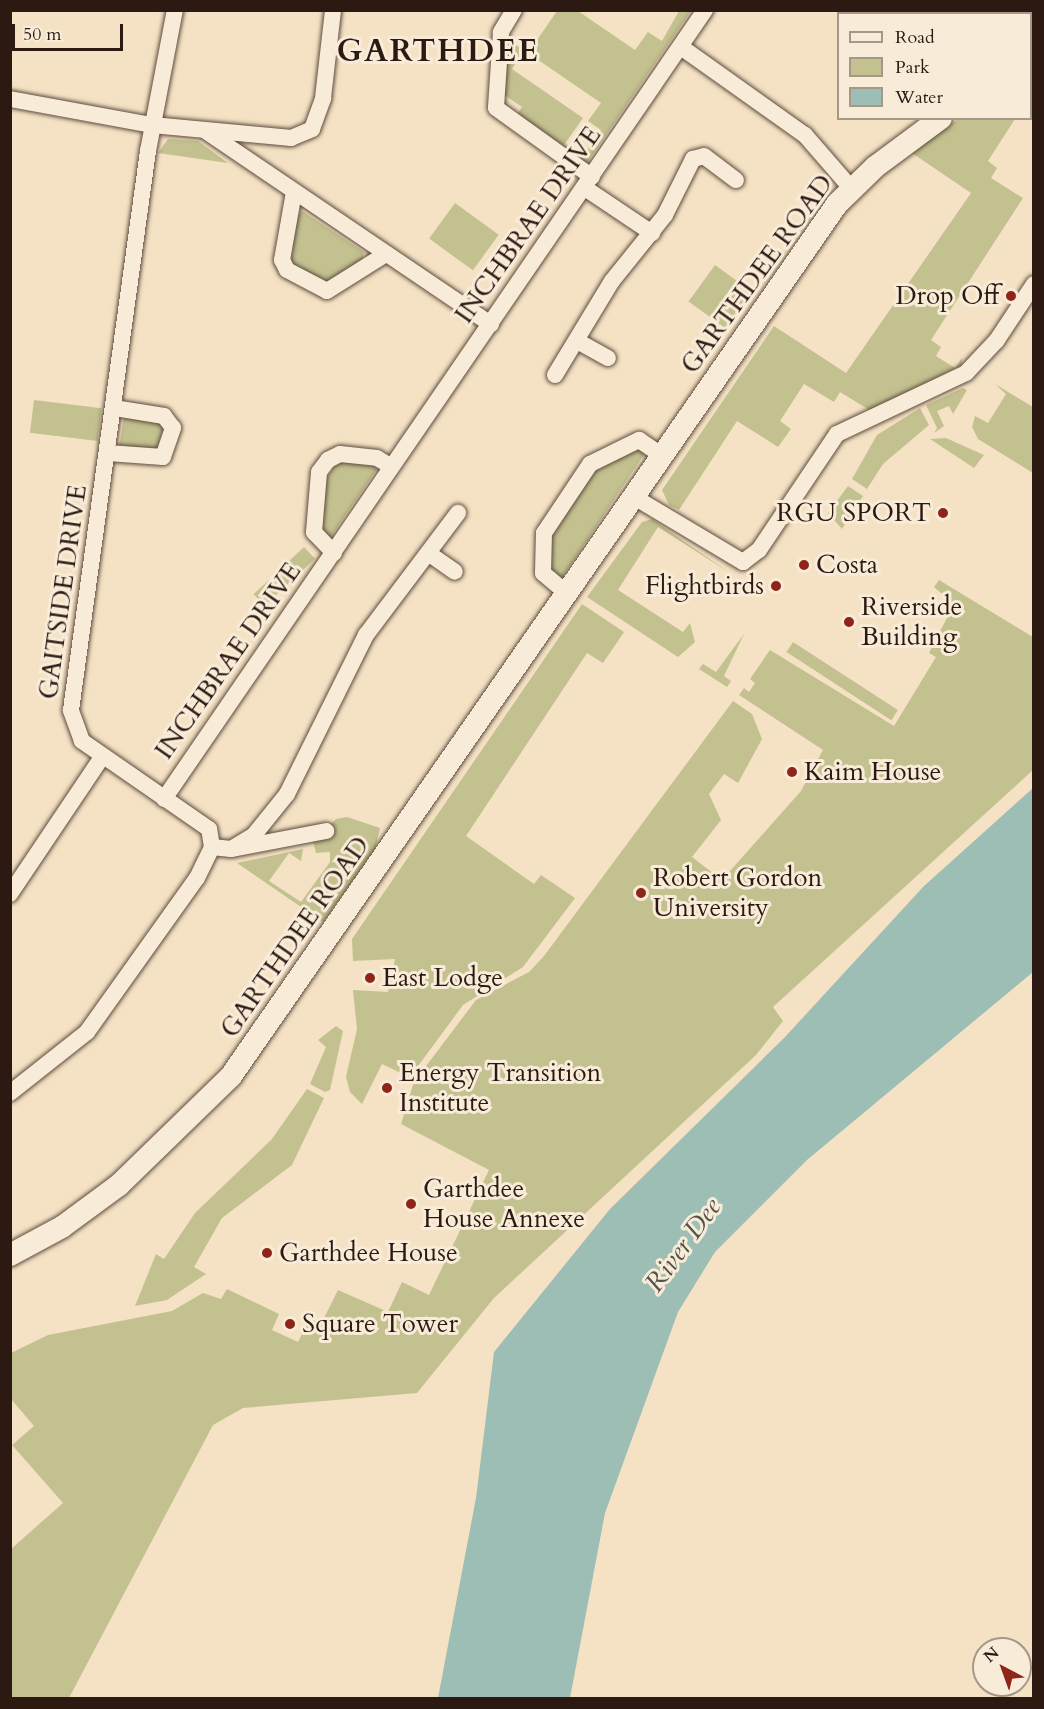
<!DOCTYPE html>
<html>
<head>
<meta charset="utf-8">
<style>
  body { margin:0 }
  #map { position:relative; width:1044px; height:1709px; overflow:hidden; background:#f5e2c4; font-family:Cardo,serif }
  div>[style] { position:absolute }
  [style*='--x'] { left:calc(var(--x)*1px); top:calc(var(--y)*1px); width:calc(var(--w)*1px); rotate:calc(var(--a)*1deg) }
  .green>* { inset:0; background:#c3c18f; transform-origin:0 0 }
  .water>* { inset:0; background:#9cbeb4 }
  .roads { filter:drop-shadow(0 0 2px #5e4b3e) drop-shadow(0 0 2px #5e4b3e) }
  .street>* { height:16px; margin:-8px; padding:0 8px; transform-origin:8px; border-radius:8px; background:#f8ecd9 }
  .secondary>* { height:22px; margin:-11px; padding:0 11px; transform-origin:11px; border-radius:11px; background:#f8ecd9 }
  .dots>* { width:16px; height:16px; translate:-50% -50%; box-sizing:border-box; border:3px solid #f8ecd9; border-radius:50% }
  span { translate:-50% -50%; white-space:nowrap; text-align:center; line-height:1.15; -webkit-text-stroke:6px #f8ecd9; paint-order:stroke }
  .street-label { font-size:26px; color:#2c1912 }
  .poi-label { font-size:26px; color:#2c1912 }
  .right { translate:-100% -50%; text-align:right }
  .left { translate:0 -50%; text-align:left }
  .water-label { font-size:27px; color:#53534b; font-style:italic }
  .district-label { font-size:32px; color:#2c1912; font-weight:700; letter-spacing:1.5px }
  .frame { position:absolute; inset:0; border:12px solid #2c1912; pointer-events:none }
  .legend { position:absolute; left:837px; top:12px; width:195px; height:108px; box-sizing:border-box; background:#f8ecd9; border:2px solid #a69889; margin:0; padding:8px 10px; list-style:none; font-size:18px; color:#2c1912 }
  .legend li { display:flex; align-items:center; gap:12px; height:30px }
  .legend b { width:30px; border:2px solid #a69889 }
  .north { position:absolute; left:972px; top:1637px; width:60px; height:60px; box-sizing:border-box; background:#f8ecd9; border:2px solid #a69889; border-radius:50%; rotate:319deg; font-size:16px; font-weight:700; line-height:24px; text-align:center; color:#2c1912 }
  .north::after { content:''; display:block; margin:auto; width:21px; height:27px; background:#8f2418; clip-path:polygon(50% 0,100% 100%,50% 72%,0 100%) }
  .scale { position:absolute; left:12px; top:24px; width:111px; height:27px; box-sizing:border-box; border:3px solid #2c1912; border-top:0; padding-left:8px; font-size:18px; line-height:21px; white-space:nowrap; color:#2c1912; -webkit-text-stroke:4px #f8ecd9; paint-order:stroke }
</style>
</head>
<body>
<div id="map">
  <div class="green">
    <div style="clip-path:polygon(557px 11px,578px 11px,635px 50px,648px 32px,662px 41px,679px 11px,690px 12px,584px 167px,514px 119px,522px 107px,497px 90px,505px 38px,524px 50px,512px 69px,583px 118px,564px 145px,582px 157px,601px 130px,588px 121px,601px 103px,528px 53px)"></div>
    <div style="clip-path:polygon(913px 11px,1033px 11px,1033px 40px,1030px 14px)"></div>
    <div style="clip-path:polygon(958px 119px,1015px 119px,988px 161px,997px 168px,991px 178px,1023px 198px,931px 340px,941px 347px,936px 356px,955px 368px,962px 358px,962px 365px,871px 411px,840px 392px,834px 402px,804px 384px,780px 421px,791px 429px,778px 447px,737px 421px,679px 510px,669px 505px,662px 490px,774px 326px,846px 373px,971px 193px,909px 151px)"></div>
    <div style="clip-path:polygon(168px 139px,198px 141px,228px 163px,158px 153px)"></div>
    <div style="left:455px;top:203px;width:54px;height:44px;rotate:36deg"></div>
    <div style="clip-path:polygon(302px 211px,364px 252px,362px 261px,327px 283px,291px 264px,295px 217px)"></div>
    <div style="left:715px;top:265px;width:48px;height:45px;rotate:36deg"></div>
    <div style="clip-path:polygon(995px 384px,1033px 407px,1033px 473px,978px 439px,972px 427px,975px 416px,988px 423px,1006px 394px)"></div>
    <div style="clip-path:polygon(963px 388px,967px 390px,953px 414px,949px 406px,937px 411px,944px 426px,934px 433px,937px 428px,926px 405px)"></div>
    <div style="left:34px;top:400px;width:68px;height:33px;rotate:7deg"></div>
    <div style="clip-path:polygon(920px 408px,929px 425px,883px 464px,867px 489px,852px 479px,877px 435px)"></div>
    <div style="clip-path:polygon(124px 416px,160px 422px,166px 430px,162px 450px,119px 449px)"></div>
    <div style="clip-path:polygon(946px 438px,984px 455px,974px 468px,930px 439px)"></div>
    <div style="clip-path:polygon(636px 448px,645px 453px,561px 579px,550px 570px,549px 533px,599px 464px)"></div>
    <div style="clip-path:polygon(339px 460px,369px 462px,377px 469px,329px 539px,322px 536px,325px 481px)"></div>
    <div style="clip-path:polygon(848px 486px,863px 496px,842px 529px,828px 513px)"></div>
    <div style="clip-path:polygon(652px 519px,730px 573px,658px 527px,618px 590px,683px 632px,690px 623px,695px 642px,678px 657px,587px 597px,642px 522px)"></div>
    <div style="left:304px;top:547px;width:16px;height:69px;rotate:47deg"></div>
    <div style="clip-path:polygon(939px 580px,1033px 637px,1033px 770px,773px 1007px,783px 1021px,756px 1055px,494px 1298px,417px 1393px,243px 1408px,213px 1425px,69px 1698px,11px 1698px,11px 1549px,63px 1503px,12px 1445px,34px 1426px,11px 1399px,11px 1353px,48px 1335px,172px 1311px,203px 1293px,221px 1299px,227px 1289px,279px 1314px,272px 1330px,298px 1342px,310px 1318px,321px 1324px,338px 1290px,388px 1312px,402px 1282px,429px 1295px,489px 1170px,401px 1124px,414px 1082px,476px 1000px,529px 972px,544px 956px,733px 701px,752px 714px,762px 739px,738px 783px,724px 774px,709px 794px,721px 820px,692px 857px,722px 880px,801px 791px,823px 750px,739px 695px,744px 688px,749px 692px,755px 683px,750px 679px,770px 650px,894px 726px,936px 657px,929px 653px,954px 604px,934px 587px)"></div>
    <div style="clip-path:polygon(582px 604px,624px 632px,603px 663px,587px 653px,466px 836px,534px 884px,541px 875px,575px 898px,523px 967px,463px 1005px,407px 1081px,405px 1075px,382px 1064px,362px 1104px,350px 1092px,346px 1077px,357px 1029px,353px 990px,388px 992px,395px 959px,353px 961px,352px 939px)"></div>
    <div style="clip-path:polygon(744px 634px,724px 676px,731px 681px,727px 687px,699px 669px,703px 664px,716px 672px)"></div>
    <div style="left:793px;top:642px;width:125px;height:12px;rotate:33deg"></div>
    <div style="clip-path:polygon(347px 817px,380px 828px,375px 850px,323px 922px,237px 863px,303px 849px,301px 861px,289px 853px,269px 881px,301px 902px,330px 862px,330px 852px,316px 853px,313px 841px,336px 819px)"></div>
    <div style="clip-path:polygon(336px 1026px,343px 1031px,330px 1090px,325px 1092px,310px 1084px,326px 1047px,318px 1040px)"></div>
    <div style="clip-path:polygon(307px 1089px,324px 1098px,292px 1165px,222px 1218px,194px 1267px,206px 1274px,167px 1300px,135px 1306px,156px 1254px,164px 1259px,195px 1213px,272px 1139px)"></div>
  </div>
  <div class="water">
    <div style="clip-path:polygon(1033px 788px,1033px 972px,807px 1160px,715px 1252px,678px 1312px,605px 1513px,570px 1698px,438px 1698px,476px 1498px,494px 1352px,610px 1209px,785px 1037px,924px 886px)"></div>
  </div>
  <div class="roads">
    <div class="street">
      <div style="--x:514;--y:10;--w:26;--a:121"></div>
      <div style="--x:501;--y:32;--w:76;--a:93.8"></div>
      <div style="--x:496;--y:108;--w:118;--a:35.7"></div>
      <div style="--x:681;--y:47;--w:152;--a:35.4"></div>
      <div style="--x:805;--y:135;--w:72;--a:49"></div>
      <div style="--x:10;--y:99;--w:144;--a:10.4"></div>
      <div style="--x:152;--y:125;--w:140;--a:5.3"></div>
      <div style="--x:291;--y:138;--w:23;--a:-23"></div>
      <div style="--x:312;--y:129;--w:33;--a:-70"></div>
      <div style="--x:323;--y:98;--w:89;--a:-83.5"></div>
      <div style="--x:207;--y:132;--w:343;--a:34.1"></div>
      <div style="--x:585;--y:188;--w:81;--a:33.9"></div>
      <div style="--x:294;--y:192;--w:69;--a:100"></div>
      <div style="--x:282;--y:260;--w:11;--a:63"></div>
      <div style="--x:287;--y:270;--w:45;--a:27.7"></div>
      <div style="--x:327;--y:291;--w:70;--a:-32.1"></div>
      <div style="--x:579;--y:342;--w:33;--a:29"></div>
      <div style="--x:555;--y:375;--w:110;--a:-58.8"></div>
      <div style="--x:612;--y:281;--w:85;--a:-51.2"></div>
      <div style="--x:665;--y:215;--w:63;--a:-63.4"></div>
      <div style="--x:693;--y:159;--w:11;--a:-15"></div>
      <div style="--x:704;--y:156;--w:40;--a:37"></div>
      <div style="--x:108;--y:453;--w:55;--a:4.2"></div>
      <div style="--x:163;--y:457;--w:31;--a:-71"></div>
      <div style="--x:173;--y:428;--w:15;--a:-127"></div>
      <div style="--x:164;--y:416;--w:51;--a:-170.9"></div>
      <div style="--x:634;--y:497;--w:127;--a:30.8"></div>
      <div style="--x:743;--y:562;--w:20;--a:-37"></div>
      <div style="--x:759;--y:550;--w:140;--a:-56.1"></div>
      <div style="--x:837;--y:434;--w:143;--a:-25.3"></div>
      <div style="--x:966;--y:373;--w:45;--a:-46.8"></div>
      <div style="--x:997;--y:340;--w:67;--a:-56.5"></div>
      <div style="--x:334;--y:553;--w:29;--a:-134"></div>
      <div style="--x:314;--y:532;--w:60;--a:-85.2"></div>
      <div style="--x:319;--y:472;--w:15;--a:-53"></div>
      <div style="--x:328;--y:460;--w:13;--a:-27"></div>
      <div style="--x:340;--y:454;--w:37;--a:6"></div>
      <div style="--x:377;--y:458;--w:17;--a:31"></div>
      <div style="--x:431;--y:555;--w:29;--a:35"></div>
      <div style="--x:569;--y:595;--w:34;--a:-140"></div>
      <div style="--x:543;--y:573;--w:40;--a:-88.6"></div>
      <div style="--x:544;--y:533;--w:83;--a:-56.3"></div>
      <div style="--x:590;--y:464;--w:55;--a:-26.1"></div>
      <div style="--x:639;--y:440;--w:29;--a:34"></div>
      <div style="--x:164;--y:799;--w:957;--a:-55.56"></div>
      <div style="--x:212;--y:847;--w:19;--a:6"></div>
      <div style="--x:231;--y:849;--w:27;--a:-31"></div>
      <div style="--x:254;--y:835;--w:53;--a:-51.2"></div>
      <div style="--x:287;--y:794;--w:178;--a:-63.6"></div>
      <div style="--x:366;--y:635;--w:153;--a:-53"></div>
      <div style="--x:232;--y:849;--w:96;--a:-10.8"></div>
      <div style="--x:10;--y:894;--w:165;--a:-56.1"></div>
      <div style="--x:10;--y:1093;--w:98;--a:-38.4"></div>
      <div style="--x:87;--y:1032;--w:189;--a:-54.5"></div>
      <div style="--x:197;--y:878;--w:34;--a:-64"></div>
      <div style="--x:212;--y:847;--w:18;--a:-99"></div>
      <div style="--x:209;--y:829;--w:155;--a:-145.3"></div>
      <div style="--x:82;--y:741;--w:33;--a:-110"></div>
      <div style="--x:71;--y:710;--w:564;--a:-82.16"></div>
      <div style="--x:148;--y:151;--w:144;--a:-79.2"></div>
    </div>
    <div class="secondary">
      <div style="--x:1030;--y:61;--w:4;--a:-27"></div>
      <div style="--x:10;--y:1255;--w:59;--a:-28.3"></div>
      <div style="--x:62;--y:1227;--w:71;--a:-36.4"></div>
      <div style="--x:119;--y:1185;--w:156;--a:-44.2"></div>
      <div style="--x:231;--y:1076;--w:1062;--a:-55.2"></div>
      <div style="--x:837;--y:204;--w:53;--a:-44.2"></div>
      <div style="--x:875;--y:167;--w:82;--a:-36.6"></div>
    </div>
  </div>
  <div class="dots">
    <div style="left:1011px;top:296px;background:#8f2418"></div>
    <div style="left:943px;top:513px;background:#8f2418"></div>
    <div style="left:804px;top:565px;background:#8f2418"></div>
    <div style="left:776px;top:586px;background:#8f2418"></div>
    <div style="left:849px;top:622px;background:#8f2418"></div>
    <div style="left:792px;top:772px;background:#8f2418"></div>
    <div style="left:641px;top:893px;background:#8f2418"></div>
    <div style="left:370px;top:978px;background:#8f2418"></div>
    <div style="left:387px;top:1088px;background:#8f2418"></div>
    <div style="left:411px;top:1204px;background:#8f2418"></div>
    <div style="left:267px;top:1253px;background:#8f2418"></div>
    <div style="left:290px;top:1324px;background:#8f2418"></div>
  </div>
  <div class="street-label">
    <span style="left:528px;top:225px;rotate:-55deg">INCHBRAE DRIVE</span>
    <span style="left:757px;top:274px;rotate:-54deg">GARTHDEE ROAD</span>
    <span style="left:63px;top:592px;rotate:-82deg">GAITSIDE DRIVE</span>
    <span style="left:228px;top:661px;rotate:-55deg">INCHBRAE DRIVE</span>
    <span style="left:295px;top:937px;rotate:-55deg">GARTHDEE ROAD</span>
  </div>
  <div class="poi-label">
    <span class="right" style="left:999px;top:296px">Drop Off</span>
    <span class="right" style="left:931px;top:513px">RGU SPORT</span>
    <span class="left" style="left:816px;top:565px">Costa</span>
    <span class="right" style="left:764px;top:586px">Flightbirds</span>
    <span class="left" style="left:861px;top:622px">Riverside<br>Building</span>
    <span class="left" style="left:804px;top:772px">Kaim House</span>
    <span class="left" style="left:653px;top:893px">Robert Gordon<br>University</span>
    <span class="left" style="left:382px;top:978px">East Lodge</span>
    <span class="left" style="left:399px;top:1088px">Energy Transition<br>Institute</span>
    <span class="left" style="left:423px;top:1204px">Garthdee<br>House Annexe</span>
    <span class="left" style="left:279px;top:1253px">Garthdee House</span>
    <span class="left" style="left:302px;top:1324px">Square Tower</span>
  </div>
  <div class="water-label">
    <span style="left:683px;top:1245px;rotate:-54deg">River Dee</span>
  </div>
  <div class="district-label">
    <span style="left:438px;top:51px">GARTHDEE</span>
  </div>
  <div class="frame"></div>
  <ul class="legend">
  <li><b style="height:8px;background:#f8ecd9"></b>Road</li>
  <li><b style="height:16px;background:#c3c18f"></b>Park</li>
  <li><b style="height:16px;background:#9cbeb4"></b>Water</li>
  </ul>
  <div class="north">N</div>
  <div class="scale">50 m</div>
</div>
</body>
</html>
